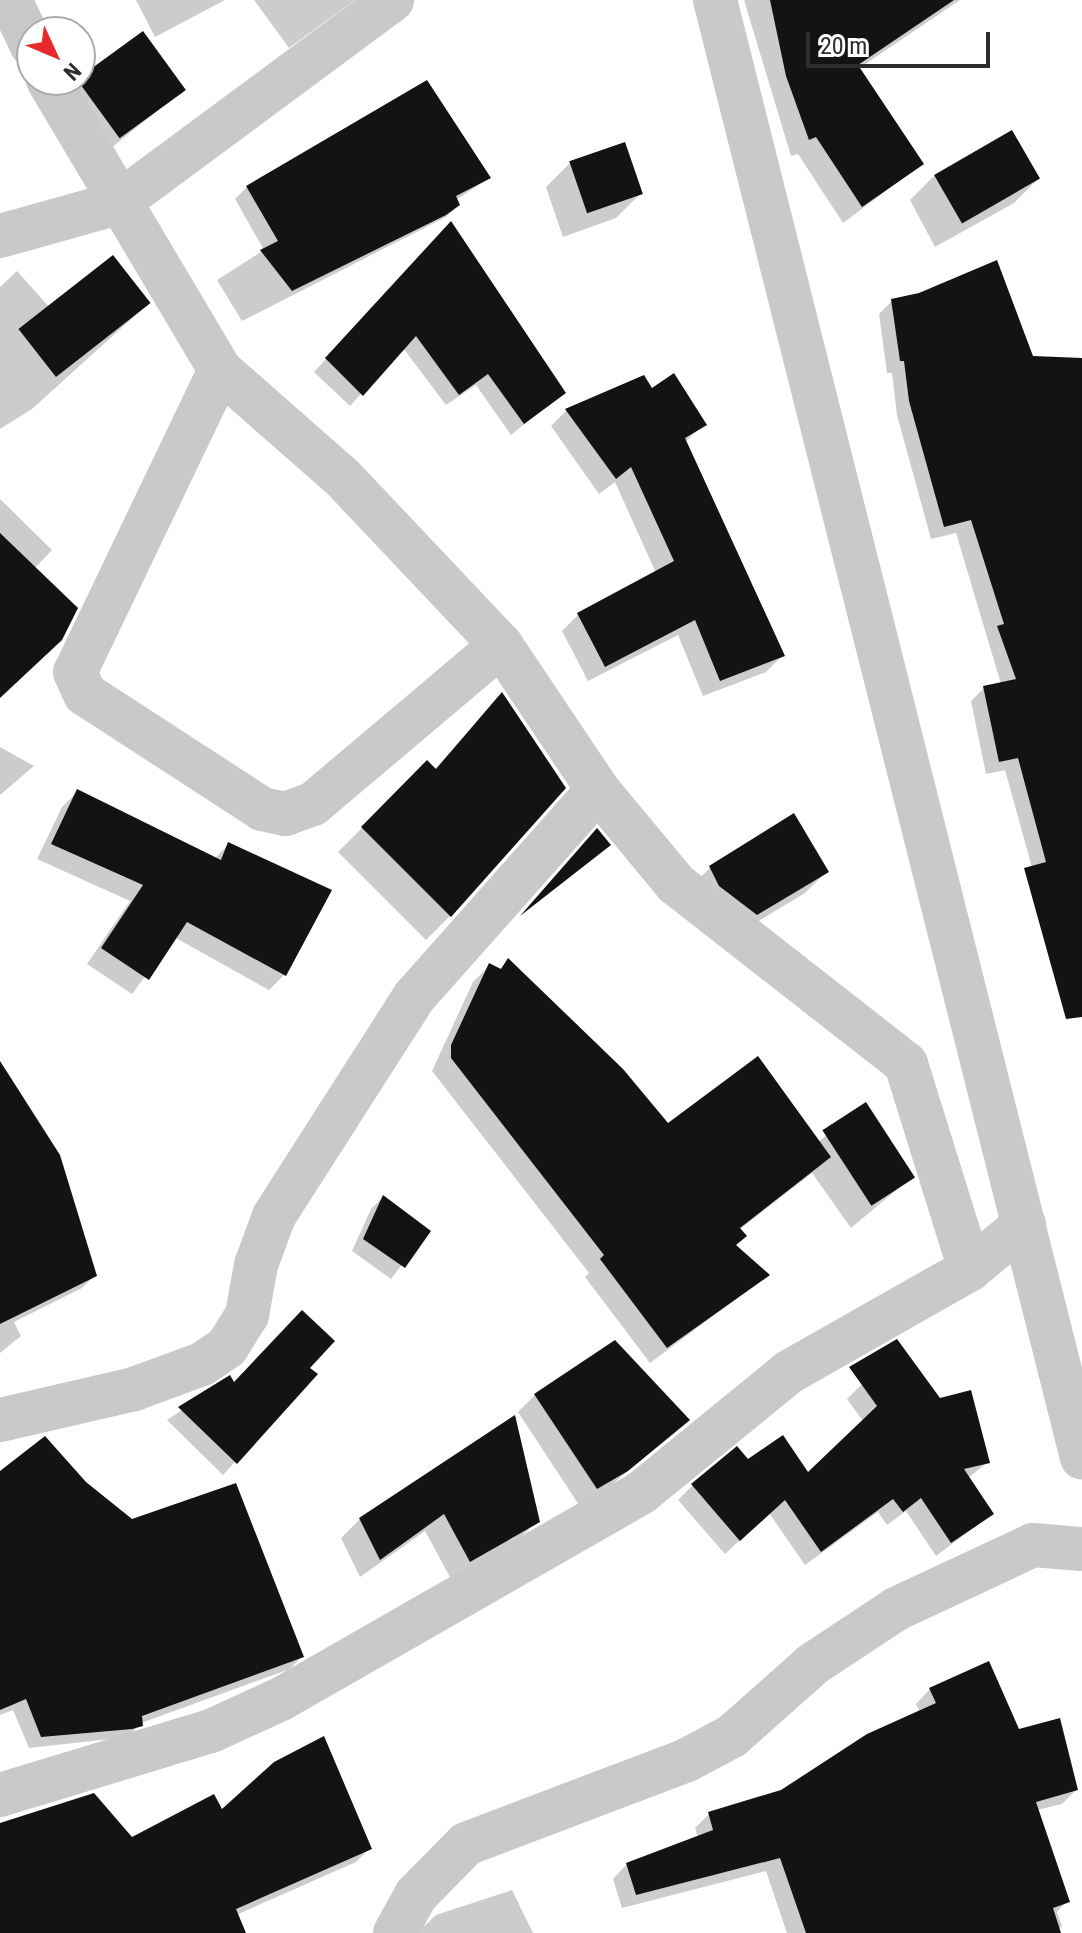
<!DOCTYPE html>
<html>
<head>
<meta charset="utf-8">
<style>
  body { margin:0 }
  #map { position:relative; width:1082px; height:1933px; overflow:hidden; background:#fff; font-family:"Roboto Condensed",sans-serif }
  div>[style] { position:absolute }
  [style*='--x'] { left:calc(var(--x)*1px); top:calc(var(--y)*1px); width:calc(var(--w)*1px); rotate:calc(var(--a)*1deg) }
  .shadow>* { inset:0; background:#0003 }
  .building>* { inset:0; background:#131313; transform-origin:0 0 }
  .minor>* { height:44px; margin:-22px; padding:0 22px; transform-origin:22px; border-radius:22px; background:#c9c9c9 }
  .tertiary>* { height:44px; margin:-22px; padding:0 22px; transform-origin:22px; border-radius:22px; background:#c9c9c9 }
  span { translate:-50% -50%; white-space:nowrap; text-align:center; line-height:1.15; -webkit-text-stroke:8px #fff; paint-order:stroke }
  .north { position:absolute; left:16px; top:16px; width:80px; height:80px; box-sizing:border-box; background:#fff; border:2px solid #ababab; border-radius:50%; rotate:134deg; font-size:22px; font-weight:700; line-height:32px; text-align:center; color:#2c2c2c }
  .north::after { content:''; display:block; margin:auto; width:28px; height:36px; background:#e72b2c; clip-path:polygon(50% 0,100% 100%,50% 72%,0 100%) }
  .scale { position:absolute; left:806px; top:32px; width:184px; height:36px; box-sizing:border-box; border:4px solid #2c2c2c; border-top:0; padding-left:10px; font-size:24px; line-height:28px; white-space:nowrap; color:#2c2c2c; -webkit-text-stroke:6px #fff; paint-order:stroke }
</style>
</head>
<body>
<div id="map">
  <div class="shadow">
    <div style="clip-path:polygon(136px 0,225px 0,155px 37px)"></div>
    <div style="clip-path:polygon(254px 0,355px 0,289px 48px)"></div>
    <div style="clip-path:polygon(744px 0,960px 0,858px 69px,922px 164px,843px 223px,798px 154px,791px 156px)"></div>
    <div style="clip-path:polygon(78px 81px,183px 90px,90px 165px,54px 105px)"></div>
    <div style="clip-path:polygon(1012px 133px,1038px 179px,1014px 203px,935px 247px,910px 200px,934px 176px)"></div>
    <div style="clip-path:polygon(570px 163px,640px 194px,616px 218px,563px 237px,546px 187px)"></div>
    <div style="clip-path:polygon(489px 178px,456px 200px,458px 205px,446px 217px,242px 321px,217px 280px,264px 250px,235px 199px,247px 187px)"></div>
    <div style="clip-path:polygon(439px 236px,563px 393px,511px 435px,476px 385px,446px 405px,403px 348px,350px 406px,314px 372px)"></div>
    <div style="clip-path:polygon(17px 271px,51px 309px,149px 303px,32px 409px,0 429px,0 287px)"></div>
    <div style="clip-path:polygon(892px 301px,1031px 358px,1082px 360px,1082px 877px,1038px 889px,1005px 770px,986px 774px,971px 701px,984px 688px,1001px 684px,956px 533px,931px 539px,897px 415px,892px 373px,887px 373px,879px 314px)"></div>
    <div style="clip-path:polygon(651px 390px,704px 424px,685px 442px,782px 656px,766px 672px,703px 696px,678px 635px,588px 681px,562px 631px,578px 615px,656px 573px,615px 482px,599px 494px,551px 426px,566px 411px)"></div>
    <div style="clip-path:polygon(0 499px,52px 550px,34px 569px,0 696px)"></div>
    <div style="clip-path:polygon(502px 695px,450px 916px,426px 940px,338px 852px,427px 763px,434px 770px)"></div>
    <div style="clip-path:polygon(0 747px,34px 766px,0 795px)"></div>
    <div style="clip-path:polygon(77px 792px,214px 859px,228px 845px,329px 891px,284px 975px,269px 990px,174px 937px,132px 994px,87px 964px,130px 901px,37px 859px,62px 807px)"></div>
    <div style="clip-path:polygon(710px 868px,826px 872px,805px 893px,734px 936px,688px 889px)"></div>
    <div style="clip-path:polygon(508px 961px,668px 1126px,818px 1142px,866px 1105px,912px 1177px,851px 1228px,812px 1173px,739px 1230px,734px 1246px,767px 1276px,650px 1363px,585px 1277px,589px 1273px,432px 1071px,473px 982px,489px 966px,499px 970px)"></div>
    <div style="clip-path:polygon(0 1065px,95px 1275px,82px 1288px,14px 1322px,21px 1336px,0 1353px)"></div>
    <div style="clip-path:polygon(383px 1197px,428px 1231px,391px 1279px,352px 1251px,371px 1209px)"></div>
    <div style="clip-path:polygon(307px 1368px,315px 1374px,223px 1475px,167px 1420px,230px 1378px,233px 1385px)"></div>
    <div style="clip-path:polygon(927px 1383px,988px 1462px,968px 1478px,992px 1514px,936px 1556px,906px 1511px,887px 1525px,878px 1512px,805px 1565px,769px 1513px,725px 1554px,678px 1500px,692px 1486px,748px 1462px,808px 1475px,863px 1421px,847px 1399px,861px 1385px)"></div>
    <div style="clip-path:polygon(535px 1395px,687px 1420px,608px 1488px,579px 1505px,518px 1412px)"></div>
    <div style="clip-path:polygon(514px 1418px,537px 1521px,518px 1540px,451px 1579px,425px 1531px,360px 1577px,341px 1538px,360px 1519px)"></div>
    <div style="clip-path:polygon(0 1472px,85px 1484px,302px 1656px,290px 1669px,141px 1723px,128px 1737px,29px 1748px,13px 1710px,0 1715px)"></div>
    <div style="clip-path:polygon(930px 1689px,1018px 1731px,1076px 1790px,1062px 1804px,1037px 1810px,1067px 1901px,1057px 1912px,1062px 1926px,1055px 1933px,787px 1933px,766px 1871px,622px 1908px,613px 1879px,627px 1864px,698px 1838px,695px 1828px,709px 1814px,781px 1791px,920px 1712px,916px 1704px)"></div>
    <div style="clip-path:polygon(221px 1812px,370px 1848px,356px 1862px,236px 1915px,243px 1933px,0 1933px,0 1825px,131px 1839px)"></div>
    <div style="clip-path:polygon(512px 1890px,533px 1933px,417px 1933px,436px 1915px)"></div>
  </div>
  <div class="building">
    <div style="clip-path:polygon(770px 0,954px 0,858px 65px,924px 164px,862px 207px,816px 137px,809px 140px,786px 76px)"></div>
    <div style="left:143px;top:31px;width:73px;height:82px;rotate:54deg"></div>
    <div style="clip-path:polygon(427px 80px,491px 178px,456px 196px,460px 205px,446px 215px,292px 291px,260px 250px,278px 241px,246px 186px)"></div>
    <div style="left:1012px;top:130px;width:56px;height:90px;rotate:60deg"></div>
    <div style="left:625px;top:142px;width:55px;height:59px;rotate:71deg"></div>
    <div style="clip-path:polygon(451px 221px,566px 393px,524px 424px,488px 374px,459px 395px,416px 336px,363px 396px,325px 358px)"></div>
    <div style="left:113px;top:255px;width:61px;height:120px;rotate:52deg"></div>
    <div style="clip-path:polygon(997px 260px,1033px 356px,1082px 358px,1082px 1017px,1066px 1019px,1024px 868px,1046px 862px,1018px 758px,999px 762px,983px 686px,1016px 679px,997px 626px,1004px 624px,971px 520px,944px 527px,909px 401px,904px 361px,900px 361px,891px 299px,919px 293px)"></div>
    <div style="clip-path:polygon(674px 373px,707px 425px,685px 438px,785px 656px,720px 681px,695px 620px,605px 667px,577px 613px,674px 561px,631px 467px,616px 479px,565px 409px,644px 375px,652px 388px)"></div>
    <div style="clip-path:polygon(0 533px,78px 608px,62px 640px,0 698px)"></div>
    <div style="clip-path:polygon(502px 692px,566px 788px,451px 917px,361px 827px,427px 760px,436px 769px)"></div>
    <div style="clip-path:polygon(77px 789px,221px 860px,228px 842px,332px 890px,286px 976px,187px 922px,149px 980px,101px 948px,143px 885px,51px 844px)"></div>
    <div style="clip-path:polygon(794px 813px,829px 872px,757px 915px,719px 886px,709px 866px)"></div>
    <div style="clip-path:polygon(597px 828px,611px 845px,520px 916px)"></div>
    <div style="clip-path:polygon(508px 958px,623px 1069px,668px 1123px,758px 1056px,831px 1157px,740px 1228px,747px 1236px,736px 1245px,770px 1275px,667px 1348px,600px 1259px,604px 1255px,451px 1058px,451px 1045px,489px 963px,501px 969px)"></div>
    <div style="clip-path:polygon(0 1061px,60px 1155px,97px 1276px,0 1324px)"></div>
    <div style="left:866px;top:1102px;width:90px;height:52px;rotate:57deg"></div>
    <div style="clip-path:polygon(383px 1195px,431px 1231px,405px 1268px,363px 1239px)"></div>
    <div style="clip-path:polygon(302px 1310px,335px 1341px,310px 1368px,318px 1374px,237px 1464px,178px 1407px,230px 1375px,234px 1382px)"></div>
    <div style="clip-path:polygon(897px 1339px,940px 1398px,971px 1390px,990px 1463px,964px 1469px,994px 1514px,951px 1543px,921px 1498px,903px 1512px,893px 1499px,821px 1552px,785px 1500px,740px 1541px,691px 1484px,737px 1446px,748px 1459px,783px 1435px,808px 1472px,877px 1406px,849px 1367px)"></div>
    <div style="clip-path:polygon(615px 1340px,690px 1420px,628px 1471px,597px 1489px,534px 1394px)"></div>
    <div style="clip-path:polygon(515px 1415px,540px 1522px,470px 1562px,444px 1514px,380px 1560px,359px 1518px)"></div>
    <div style="clip-path:polygon(45px 1436px,86px 1482px,132px 1519px,236px 1483px,304px 1657px,142px 1716px,143px 1726px,132px 1729px,41px 1737px,26px 1699px,0 1710px,0 1471px)"></div>
    <div style="clip-path:polygon(989px 1661px,1019px 1729px,1060px 1718px,1078px 1790px,1036px 1802px,1070px 1902px,1053px 1908px,1061px 1933px,806px 1933px,780px 1858px,636px 1895px,626px 1863px,713px 1830px,708px 1812px,781px 1790px,867px 1734px,936px 1703px,929px 1688px)"></div>
    <div style="clip-path:polygon(324px 1736px,372px 1849px,236px 1909px,246px 1933px,0 1933px,0 1823px,94px 1793px,132px 1837px,214px 1794px,222px 1809px,274px 1762px)"></div>
  </div>
  <div class="minor">
    <div style="--x:10;--y:0;--w:51;--a:64.4"></div>
    <div style="--x:48;--y:80;--w:337;--a:59.3"></div>
    <div style="--x:220;--y:370;--w:162;--a:41.3"></div>
    <div style="--x:342;--y:477;--w:231;--a:46.6"></div>
    <div style="--x:501;--y:645;--w:174;--a:56.2"></div>
    <div style="--x:598;--y:790;--w:122;--a:50.3"></div>
    <div style="--x:676;--y:884;--w:292;--a:38"></div>
    <div style="--x:906;--y:1064;--w:215;--a:72.7"></div>
    <div style="--x:0;--y:236;--w:123;--a:-15.6"></div>
    <div style="--x:118;--y:203;--w:341;--a:-36.5"></div>
    <div style="--x:220;--y:370;--w:335;--a:115.6"></div>
    <div style="--x:75;--y:672;--w:24;--a:66"></div>
    <div style="--x:85;--y:694;--w:211;--a:33"></div>
    <div style="--x:262;--y:809;--w:24;--a:12"></div>
    <div style="--x:285;--y:814;--w:30;--a:-20"></div>
    <div style="--x:313;--y:804;--w:246;--a:-40.2"></div>
    <div style="--x:0;--y:1420;--w:138;--a:-13"></div>
    <div style="--x:134;--y:1389;--w:72;--a:-20.2"></div>
    <div style="--x:202;--y:1364;--w:30;--a:-34"></div>
    <div style="--x:227;--y:1347;--w:38;--a:-58"></div>
    <div style="--x:247;--y:1315;--w:51;--a:-79.8"></div>
    <div style="--x:256;--y:1265;--w:52;--a:-69.8"></div>
    <div style="--x:274;--y:1216;--w:260;--a:-57.4"></div>
    <div style="--x:414;--y:997;--w:277;--a:-48.4"></div>
    <div style="--x:0;--y:1795;--w:220;--a:-16.9"></div>
    <div style="--x:211;--y:1731;--w:77;--a:-24.6"></div>
    <div style="--x:281;--y:1699;--w:416;--a:-29.8"></div>
    <div style="--x:642;--y:1492;--w:190;--a:-39.2"></div>
    <div style="--x:789;--y:1372;--w:208;--a:-29.6"></div>
    <div style="--x:970;--y:1269;--w:70;--a:-39.2"></div>
    <div style="--x:395;--y:1933;--w:43;--a:-61.1"></div>
    <div style="--x:416;--y:1895;--w:71;--a:-45.6"></div>
    <div style="--x:466;--y:1844;--w:236;--a:-20.8"></div>
    <div style="--x:687;--y:1760;--w:51;--a:-28.1"></div>
    <div style="--x:732;--y:1736;--w:108;--a:-41.6"></div>
    <div style="--x:813;--y:1664;--w:100;--a:-33.5"></div>
    <div style="--x:896;--y:1609;--w:151;--a:-25"></div>
    <div style="--x:1033;--y:1545;--w:49;--a:4.7"></div>
  </div>
  <div class="tertiary">
    <div style="--x:715;--y:0;--w:1503;--a:75.87"></div>
  </div>
  <div class="north">N</div>
  <div class="scale">20 m</div>
</div>
</body>
</html>
